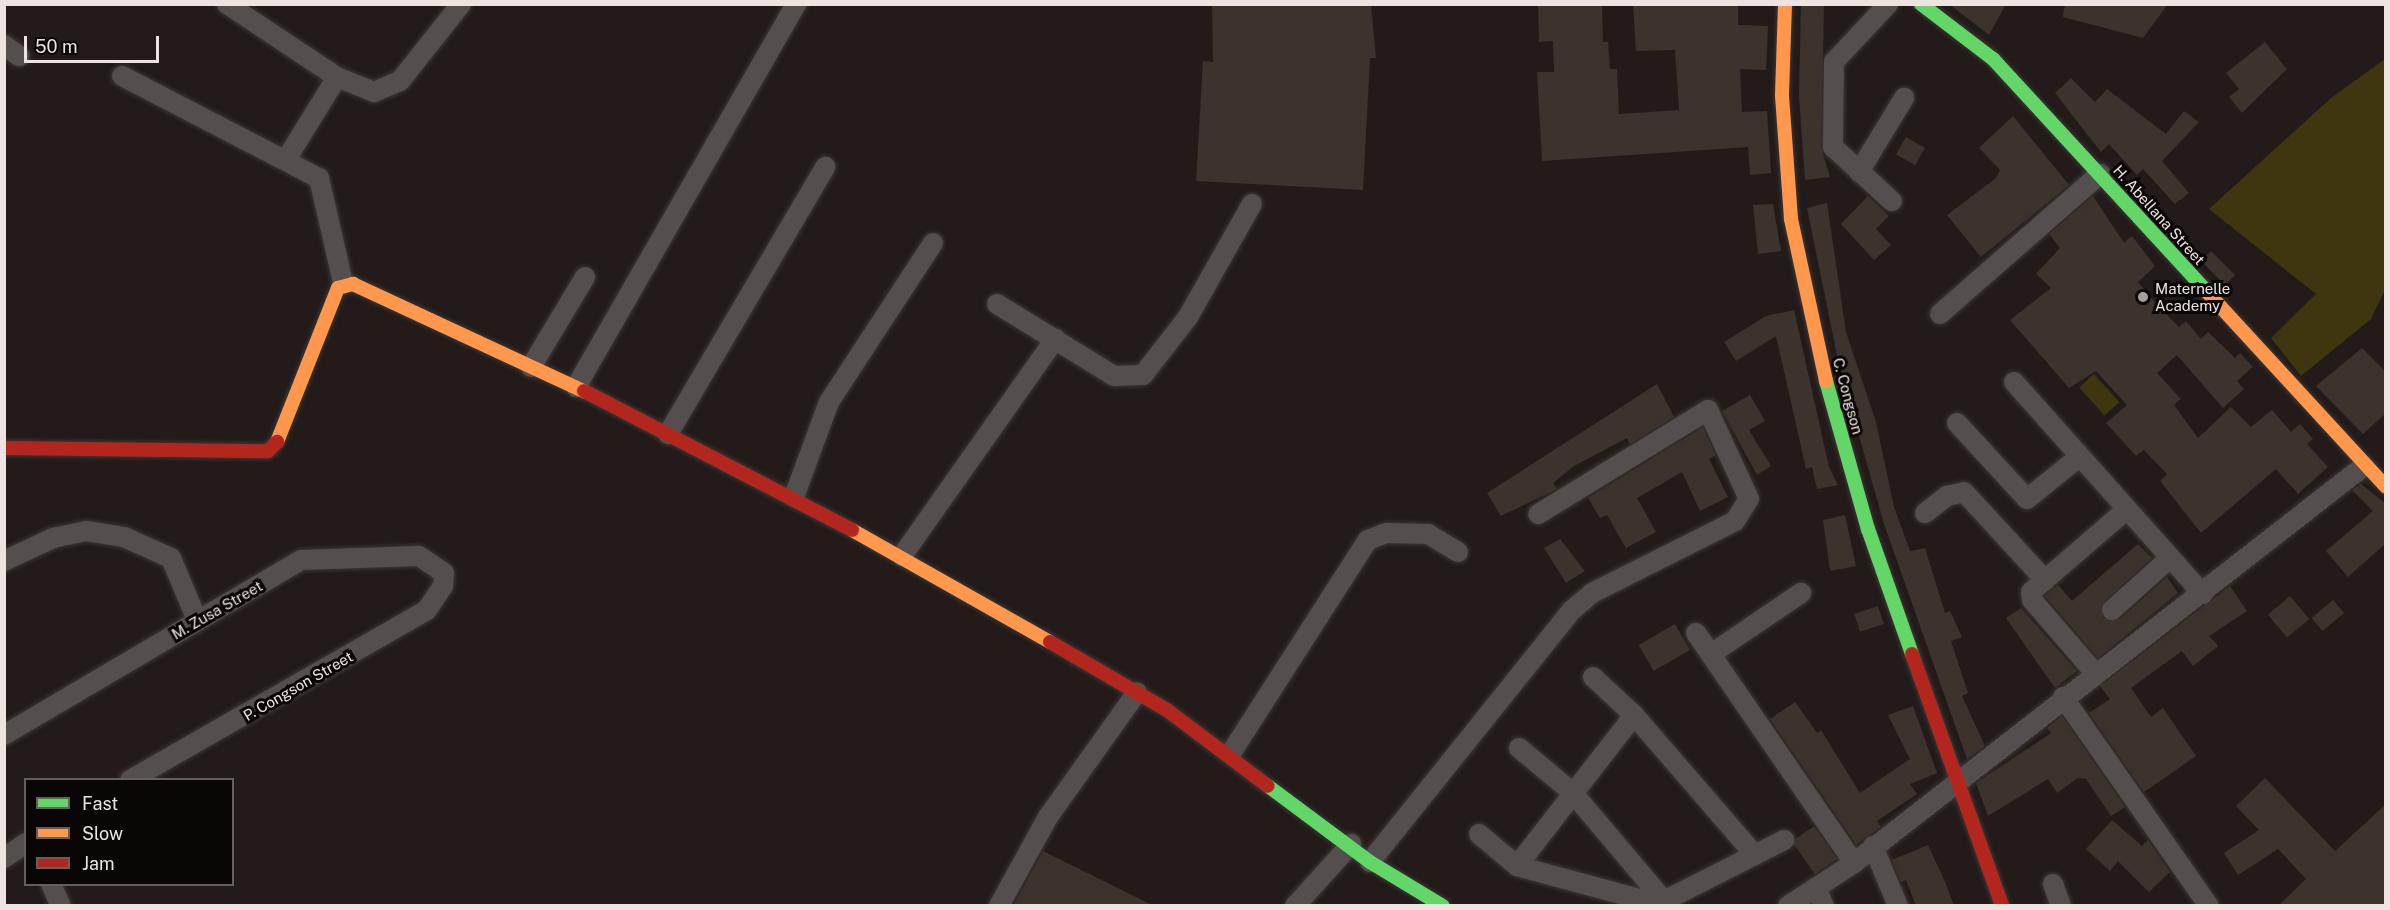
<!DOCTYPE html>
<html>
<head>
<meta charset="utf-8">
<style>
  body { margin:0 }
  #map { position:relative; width:2390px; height:910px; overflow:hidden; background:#221b1a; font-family:"Public Sans",sans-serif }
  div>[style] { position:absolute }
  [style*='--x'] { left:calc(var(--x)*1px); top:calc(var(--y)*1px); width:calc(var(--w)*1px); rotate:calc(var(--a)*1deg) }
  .green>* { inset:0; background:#3f350f; transform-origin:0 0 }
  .building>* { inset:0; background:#3c332c; transform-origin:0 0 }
  .roads { filter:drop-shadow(0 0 2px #3c3636) drop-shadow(0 0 2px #3c3636) }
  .street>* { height:20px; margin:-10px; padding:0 10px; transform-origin:10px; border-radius:10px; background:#544f4e }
  .fast>* { height:14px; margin:-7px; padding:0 7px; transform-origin:7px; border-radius:7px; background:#63d668 }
  .slow>* { height:14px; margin:-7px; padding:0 7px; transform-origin:7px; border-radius:7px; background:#ff974d }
  .jam>* { height:14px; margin:-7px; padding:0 7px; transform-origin:7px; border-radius:7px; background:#b3261e }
  .dots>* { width:16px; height:16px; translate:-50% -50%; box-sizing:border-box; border:3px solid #0a0605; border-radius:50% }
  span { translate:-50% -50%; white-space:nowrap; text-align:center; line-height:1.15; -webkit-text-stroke:6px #0a0605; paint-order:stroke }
  .street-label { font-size:15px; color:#ede4e2 }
  .poi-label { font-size:15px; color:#ede4e2 }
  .left { translate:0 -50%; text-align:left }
  .frame { position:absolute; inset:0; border:6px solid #ede4e2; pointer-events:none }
  .legend { position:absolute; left:24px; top:778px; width:210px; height:108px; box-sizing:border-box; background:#0a0605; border:2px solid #655f5d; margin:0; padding:8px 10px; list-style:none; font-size:18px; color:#ede4e2 }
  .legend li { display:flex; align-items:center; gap:12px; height:30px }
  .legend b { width:30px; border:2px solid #655f5d }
  .scale { position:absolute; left:24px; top:36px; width:135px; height:27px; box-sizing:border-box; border:3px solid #ede4e2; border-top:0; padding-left:8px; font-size:18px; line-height:21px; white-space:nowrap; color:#ede4e2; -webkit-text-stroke:4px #0a0605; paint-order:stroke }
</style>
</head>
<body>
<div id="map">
  <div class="green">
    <div style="clip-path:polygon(2385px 59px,2385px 290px,2371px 319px,2301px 376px,2271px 338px,2316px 294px,2209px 209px,2331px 98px)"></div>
    <div style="left:2094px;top:374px;width:38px;height:20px;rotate:48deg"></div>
  </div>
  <div class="building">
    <div style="clip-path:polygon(1212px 4px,1371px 4px,1376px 58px,1370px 58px,1363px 190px,1196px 181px,1203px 61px,1213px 62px)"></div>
    <div style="clip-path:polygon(1538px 4px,1602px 4px,1603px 42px,1608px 42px,1610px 69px,1617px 69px,1619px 114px,1679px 110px,1675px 50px,1636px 51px,1633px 4px,1738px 4px,1738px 25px,1768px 26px,1766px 70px,1740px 69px,1742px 112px,1767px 111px,1771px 173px,1750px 175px,1748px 147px,1542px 161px,1537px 72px,1554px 72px,1553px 41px,1539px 42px)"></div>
    <div style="clip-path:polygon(1801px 4px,1824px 4px,1821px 147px,1830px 177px,1805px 180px,1799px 96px)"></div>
    <div style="clip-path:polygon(1949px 4px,2006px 4px,1989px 35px)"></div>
    <div style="clip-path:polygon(2065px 4px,2168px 4px,2143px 38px,2063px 17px)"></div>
    <div style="clip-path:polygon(2265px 42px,2287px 69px,2242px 113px,2229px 97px,2239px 89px,2226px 73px)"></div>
    <div style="clip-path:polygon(2071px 78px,2095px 102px,2107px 89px,2166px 134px,2184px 111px,2199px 122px,2162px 161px,2189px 193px,2175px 204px,2143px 169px,2137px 175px,2109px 144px,2101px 152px,2055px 93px)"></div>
    <div style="clip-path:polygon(2013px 116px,2069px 185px,1981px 257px,1947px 215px,1996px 178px,2000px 170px,1979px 148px)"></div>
    <div style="left:1906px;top:137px;width:22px;height:20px;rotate:30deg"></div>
    <div style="clip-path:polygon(1868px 196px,1889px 216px,1876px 229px,1891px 245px,1874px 260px,1841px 224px)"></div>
    <div style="clip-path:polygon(2093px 196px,2124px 243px,2132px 236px,2155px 266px,2138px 282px,2162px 310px,2179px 327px,2186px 321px,2201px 339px,2208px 332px,2235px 358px,2240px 353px,2253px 367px,2237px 381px,2244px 389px,2223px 408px,2177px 355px,2157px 373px,2181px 399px,2174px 405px,2198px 438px,2231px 407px,2251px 427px,2272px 410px,2291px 432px,2300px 424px,2313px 439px,2307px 444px,2328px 467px,2298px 494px,2276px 469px,2201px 533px,2160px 481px,2167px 474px,2144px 450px,2136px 456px,2106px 423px,2127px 405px,2096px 371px,2069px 388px,2010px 320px,2051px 288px,2036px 274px,2060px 248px,2049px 234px)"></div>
    <div style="clip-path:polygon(1827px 203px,1846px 332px,1876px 422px,1894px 507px,1910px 551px,1925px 548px,1945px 613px,1950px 611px,1962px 637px,1951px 641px,1968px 693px,1962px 696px,1985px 746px,1967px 759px,1884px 524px,1839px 365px,1807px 208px)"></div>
    <div style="clip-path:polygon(1773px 204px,1781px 251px,1758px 254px,1753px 205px)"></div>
    <div style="left:2211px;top:251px;width:34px;height:14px;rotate:45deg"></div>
    <div style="clip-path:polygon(1794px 310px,1829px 467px,1838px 485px,1817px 489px,1812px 467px,1806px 469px,1776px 336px,1736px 361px,1724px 342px,1766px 316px)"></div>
    <div style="clip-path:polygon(2362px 348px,2385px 371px,2385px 414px,2363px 434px,2316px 386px)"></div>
    <div style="clip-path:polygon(1657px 384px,1674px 417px,1630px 444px,1627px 438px,1574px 466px,1553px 483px,1557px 489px,1501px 516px,1487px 493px)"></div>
    <div style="clip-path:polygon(1750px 395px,1765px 421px,1749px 430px,1771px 466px,1757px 475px,1722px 411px)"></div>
    <div style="clip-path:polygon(1703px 427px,1716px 455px,1709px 459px,1728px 497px,1700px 511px,1682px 472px,1637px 498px,1656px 532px,1626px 548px,1607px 515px,1600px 518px,1588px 498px)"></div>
    <div style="clip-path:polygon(2361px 484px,2385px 503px,2385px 544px,2348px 577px,2326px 551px,2373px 511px,2352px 490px)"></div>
    <div style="clip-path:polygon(1845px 515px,1856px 566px,1830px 571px,1823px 520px)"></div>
    <div style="clip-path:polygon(1560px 539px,1585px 571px,1566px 583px,1544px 548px)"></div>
    <div style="clip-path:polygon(2138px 544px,2152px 558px,2104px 602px,2103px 618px,2120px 619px,2167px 577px,2178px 593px,2098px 658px,2045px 596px,2058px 585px,2072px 601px)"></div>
    <div style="clip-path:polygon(2230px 586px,2247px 611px,2209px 636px,2218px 646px,2193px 666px,2182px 651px,2131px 688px,2151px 717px,2163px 708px,2196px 756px,2144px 792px,2089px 713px,2110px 699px,2100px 686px)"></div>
    <div style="left:2290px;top:596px;width:30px;height:29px;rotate:50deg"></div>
    <div style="left:2333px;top:600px;width:17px;height:28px;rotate:50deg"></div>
    <div style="left:1878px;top:606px;width:19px;height:25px;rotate:72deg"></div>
    <div style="clip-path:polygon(2021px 608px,2077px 671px,2055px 688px,2006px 618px)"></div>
    <div style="left:1675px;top:624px;width:30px;height:42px;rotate:60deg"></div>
    <div style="clip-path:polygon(1795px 702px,1817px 733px,1821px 730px,1860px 793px,1910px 759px,1888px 715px,1913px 706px,1937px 773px,1910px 784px,1917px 794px,1877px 821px,1881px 827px,1856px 844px,1770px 719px)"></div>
    <div style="clip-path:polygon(2062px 716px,2125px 807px,2111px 816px,2086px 779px,2078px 778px,2057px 793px,2048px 779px,1988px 816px,1976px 783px,2051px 733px,2047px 728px)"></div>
    <div style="clip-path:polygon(2265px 778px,2335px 851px,2385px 805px,2385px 906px,2278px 906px,2306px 879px,2278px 849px,2238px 875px,2224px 853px,2259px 830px,2236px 806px)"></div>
    <div style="clip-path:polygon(2112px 820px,2142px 846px,2148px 840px,2170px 872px,2149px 892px,2118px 861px,2110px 871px,2086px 849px)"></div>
    <div style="left:1814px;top:826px;width:40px;height:27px;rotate:55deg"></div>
    <div style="clip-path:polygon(1928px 845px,1946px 884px,1954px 906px,1916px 906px,1906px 880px,1901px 882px,1892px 860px)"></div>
    <div style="clip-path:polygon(1043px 851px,1154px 906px,1013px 906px)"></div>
  </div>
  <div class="roads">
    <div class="street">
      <div style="--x:227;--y:4;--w:132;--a:33.6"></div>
      <div style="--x:337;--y:77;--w:40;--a:22"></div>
      <div style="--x:374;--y:92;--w:28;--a:-23"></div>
      <div style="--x:400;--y:81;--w:98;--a:-51.6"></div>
      <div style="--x:1888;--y:4;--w:79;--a:133"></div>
      <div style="--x:1834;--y:62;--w:85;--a:90.7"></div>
      <div style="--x:1833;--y:147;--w:80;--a:42.5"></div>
      <div style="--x:4;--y:45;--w:19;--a:36"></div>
      <div style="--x:122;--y:76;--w:222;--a:27.4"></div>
      <div style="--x:319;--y:178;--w:108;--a:77.1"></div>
      <div style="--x:287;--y:158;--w:95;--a:-58.3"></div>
      <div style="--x:1859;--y:172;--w:87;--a:-58.7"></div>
      <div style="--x:997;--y:304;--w:137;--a:31.6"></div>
      <div style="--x:1114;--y:376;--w:29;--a:-2"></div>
      <div style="--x:1143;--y:375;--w:73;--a:-52.2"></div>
      <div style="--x:1188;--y:317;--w:130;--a:-60.5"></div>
      <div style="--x:1940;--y:314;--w:213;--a:-41.2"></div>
      <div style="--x:531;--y:367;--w:105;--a:-59"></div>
      <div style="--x:2014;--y:382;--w:284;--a:48.3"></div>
      <div style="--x:576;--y:387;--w:442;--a:-60.1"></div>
      <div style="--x:1957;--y:423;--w:103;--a:47.4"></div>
      <div style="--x:2027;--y:499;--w:67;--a:-38.9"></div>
      <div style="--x:668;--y:434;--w:310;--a:-59.5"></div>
      <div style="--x:794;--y:497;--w:101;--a:-69.8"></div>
      <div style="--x:829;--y:402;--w:190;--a:-56.8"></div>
      <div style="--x:1925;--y:513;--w:28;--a:-38"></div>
      <div style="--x:1947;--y:496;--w:17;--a:-13"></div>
      <div style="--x:1964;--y:492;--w:120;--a:47.4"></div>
      <div style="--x:902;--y:556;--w:266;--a:-54.8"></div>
      <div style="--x:4;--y:561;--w:54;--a:-25.1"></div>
      <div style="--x:53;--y:538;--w:34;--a:-12"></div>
      <div style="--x:86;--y:531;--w:38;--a:9"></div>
      <div style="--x:124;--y:537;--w:51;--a:24.1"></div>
      <div style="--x:171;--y:558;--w:67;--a:67.2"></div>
      <div style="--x:2112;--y:610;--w:78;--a:-41.9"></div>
      <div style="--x:1696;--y:633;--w:279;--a:55.5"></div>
      <div style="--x:1711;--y:654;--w:109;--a:-34.1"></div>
      <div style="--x:2095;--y:673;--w:96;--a:-130.8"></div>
      <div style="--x:2032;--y:600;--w:8;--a:-97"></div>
      <div style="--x:2031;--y:592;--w:124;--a:-40.8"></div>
      <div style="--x:1593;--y:677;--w:56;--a:42.8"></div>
      <div style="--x:1634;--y:715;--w:185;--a:49.2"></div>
      <div style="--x:2063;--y:697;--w:255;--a:55.1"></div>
      <div style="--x:4;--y:735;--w:345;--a:-30.5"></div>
      <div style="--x:301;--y:560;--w:118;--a:-1.9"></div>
      <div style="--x:419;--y:556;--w:30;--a:34"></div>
      <div style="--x:444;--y:573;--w:13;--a:94"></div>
      <div style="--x:443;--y:586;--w:29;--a:124"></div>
      <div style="--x:427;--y:610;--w:342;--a:150.2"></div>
      <div style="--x:1519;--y:748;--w:69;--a:39.7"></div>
      <div style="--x:1572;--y:792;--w:143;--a:49.8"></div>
      <div style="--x:1664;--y:901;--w:135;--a:-26.9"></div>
      <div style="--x:1231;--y:753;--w:253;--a:-57.3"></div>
      <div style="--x:1368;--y:540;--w:19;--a:-21"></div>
      <div style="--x:1386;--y:533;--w:42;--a:1.4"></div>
      <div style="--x:1428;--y:534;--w:35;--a:31"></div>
      <div style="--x:1479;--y:834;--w:50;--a:40.1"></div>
      <div style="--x:1517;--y:866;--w:153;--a:15.1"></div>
      <div style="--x:1873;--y:846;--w:65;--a:67.4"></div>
      <div style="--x:4;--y:858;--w:27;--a:-34"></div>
      <div style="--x:1370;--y:862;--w:323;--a:-51.3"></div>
      <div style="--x:1572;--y:610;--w:26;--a:-40"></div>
      <div style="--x:1592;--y:593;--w:160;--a:-26.7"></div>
      <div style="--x:1735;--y:521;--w:26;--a:-58"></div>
      <div style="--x:1749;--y:499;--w:98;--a:-114.7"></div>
      <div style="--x:1708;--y:410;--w:199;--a:148.5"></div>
      <div style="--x:1517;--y:866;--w:191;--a:-52.2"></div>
      <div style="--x:51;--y:884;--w:24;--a:66"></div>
      <div style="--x:2053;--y:884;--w:23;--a:70"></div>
      <div style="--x:1816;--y:888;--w:20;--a:66"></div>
      <div style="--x:999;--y:906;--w:102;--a:-61.2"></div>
      <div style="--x:1048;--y:817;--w:153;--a:-54.5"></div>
      <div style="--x:1295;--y:906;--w:84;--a:-47.9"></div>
      <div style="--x:1788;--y:906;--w:79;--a:-33.1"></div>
      <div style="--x:1854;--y:863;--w:646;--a:-37.9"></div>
    </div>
    <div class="fast">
      <div style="--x:1921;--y:4;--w:91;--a:37.4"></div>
      <div style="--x:1993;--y:59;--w:315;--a:47.4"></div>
      <div style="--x:1826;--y:381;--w:154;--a:74.2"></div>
      <div style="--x:1868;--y:529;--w:133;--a:70.6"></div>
      <div style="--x:1268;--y:786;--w:127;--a:36.7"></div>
      <div style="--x:1370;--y:862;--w:85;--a:31.1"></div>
    </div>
    <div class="slow">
      <div style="--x:1785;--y:4;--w:92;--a:91.9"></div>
      <div style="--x:1782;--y:96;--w:123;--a:85.8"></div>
      <div style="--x:1791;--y:219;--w:166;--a:77.8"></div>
      <div style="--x:2206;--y:291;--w:266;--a:47.4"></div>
      <div style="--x:277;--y:442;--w:166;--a:-68.4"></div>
      <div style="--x:338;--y:288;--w:16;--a:-15"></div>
      <div style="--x:353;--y:284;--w:255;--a:24.9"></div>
      <div style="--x:852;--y:530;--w:227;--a:29.5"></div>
    </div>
    <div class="jam">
      <div style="--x:584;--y:391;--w:302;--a:27.4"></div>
      <div style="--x:4;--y:448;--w:264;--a:0.7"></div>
      <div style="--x:268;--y:451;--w:13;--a:-45"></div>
      <div style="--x:1050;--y:642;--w:135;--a:30.2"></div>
      <div style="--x:1167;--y:710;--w:126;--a:37"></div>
      <div style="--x:1912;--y:654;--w:268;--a:70.3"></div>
    </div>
  </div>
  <div class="dots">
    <div style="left:2143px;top:297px;background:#a69e9c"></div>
  </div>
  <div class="street-label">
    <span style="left:2159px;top:215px;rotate:48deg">H. Abellana Street</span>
    <span style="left:1848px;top:396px;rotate:75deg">C. Congson</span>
    <span style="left:217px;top:610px;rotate:-30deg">M. Zusa Street</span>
    <span style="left:298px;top:686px;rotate:-30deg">P. Congson Street</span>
  </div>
  <div class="poi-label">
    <span class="left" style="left:2155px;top:297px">Maternelle<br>Academy</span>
  </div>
  <div class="frame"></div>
  <ul class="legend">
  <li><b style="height:8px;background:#63d668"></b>Fast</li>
  <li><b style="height:8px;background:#ff974d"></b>Slow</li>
  <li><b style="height:8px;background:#b3261e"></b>Jam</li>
  </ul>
  <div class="scale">50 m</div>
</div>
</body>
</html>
